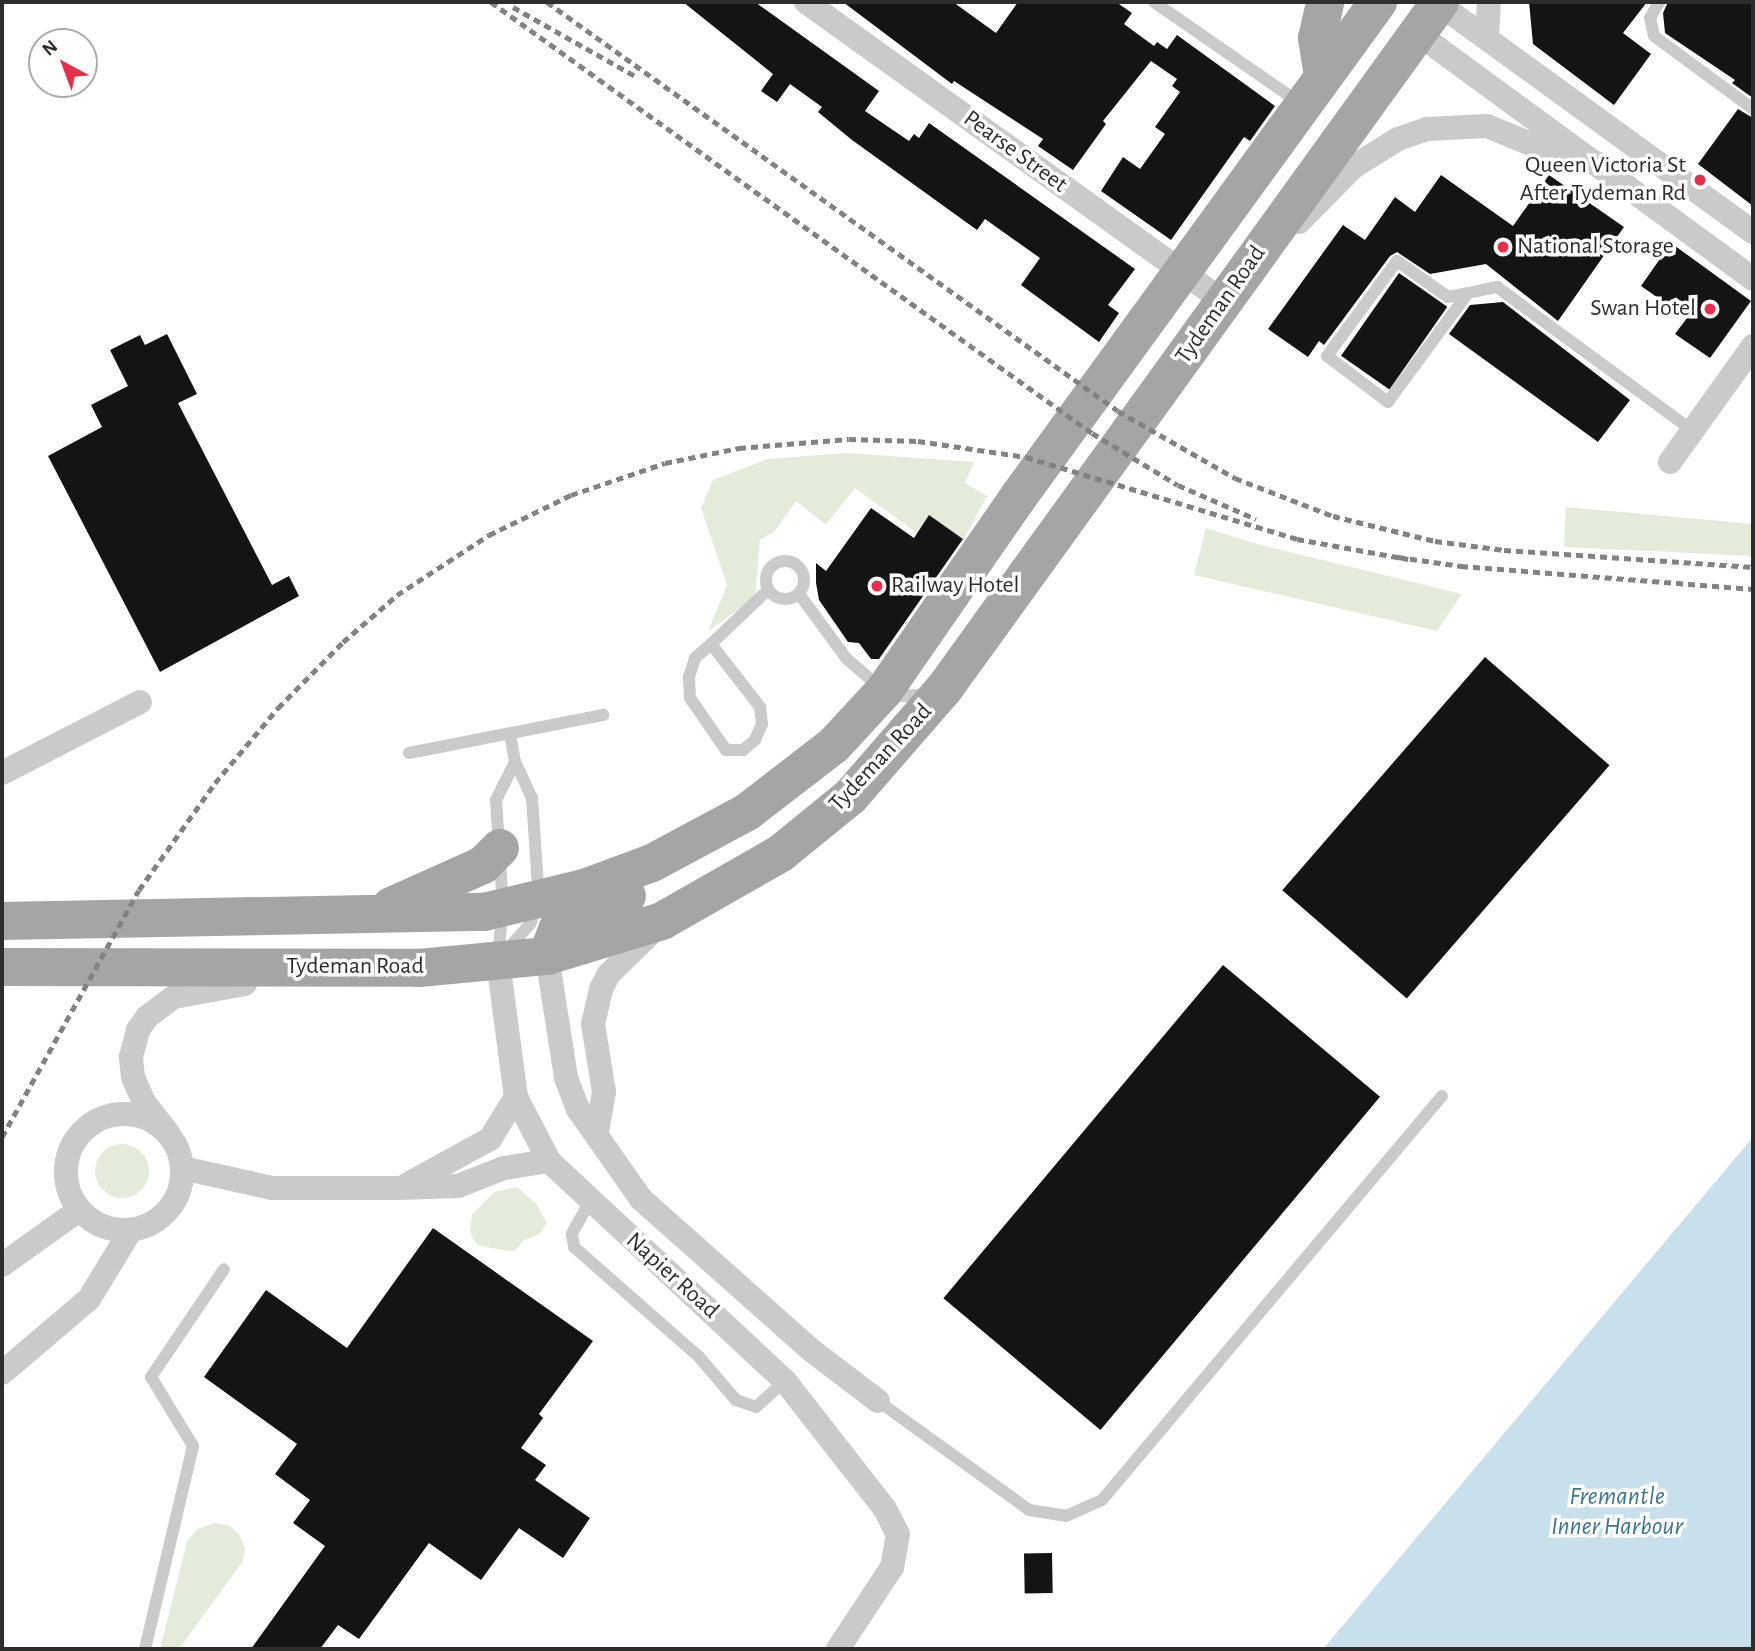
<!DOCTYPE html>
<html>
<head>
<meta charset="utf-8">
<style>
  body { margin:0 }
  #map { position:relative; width:1755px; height:1651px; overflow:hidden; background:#fff; font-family:"Alegreya Sans",sans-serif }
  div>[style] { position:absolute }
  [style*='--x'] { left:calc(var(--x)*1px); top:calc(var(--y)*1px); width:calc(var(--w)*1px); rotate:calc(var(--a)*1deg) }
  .green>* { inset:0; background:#e5ebdb }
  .round { border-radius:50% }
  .water>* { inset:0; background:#c7e0eb }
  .building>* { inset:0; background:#141414; transform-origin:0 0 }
  .service>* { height:12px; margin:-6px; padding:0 6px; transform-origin:6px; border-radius:6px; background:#cacaca }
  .service>.ring { margin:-6px; padding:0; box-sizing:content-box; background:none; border:12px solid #cacaca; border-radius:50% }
  .minor>* { height:24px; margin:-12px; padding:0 12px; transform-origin:12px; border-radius:12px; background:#cacaca }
  .minor>.ring { margin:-12px; padding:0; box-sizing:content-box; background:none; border:24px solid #cacaca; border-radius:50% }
  .primary>* { height:38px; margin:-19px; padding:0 19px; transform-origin:19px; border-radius:19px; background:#a5a5a5 }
  .rail>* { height:5px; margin-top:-2.5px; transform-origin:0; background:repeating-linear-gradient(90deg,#828282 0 7px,transparent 0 12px) }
  .dots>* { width:19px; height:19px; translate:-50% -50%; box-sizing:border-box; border:4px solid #fff; border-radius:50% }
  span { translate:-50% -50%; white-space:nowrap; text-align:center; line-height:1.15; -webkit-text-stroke:7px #fff; paint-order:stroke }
  .street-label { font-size:24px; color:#2d2d2d }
  .poi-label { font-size:24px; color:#2d2d2d }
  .right { translate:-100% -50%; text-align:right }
  .left { translate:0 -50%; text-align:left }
  .water-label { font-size:26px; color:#3c758e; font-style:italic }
  .frame { position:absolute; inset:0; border:4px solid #2d2d2d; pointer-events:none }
  .north { position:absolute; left:28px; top:28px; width:70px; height:70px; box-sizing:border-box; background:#fff; border:2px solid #ababab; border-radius:50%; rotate:319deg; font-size:19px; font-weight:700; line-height:28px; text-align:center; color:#2d2d2d }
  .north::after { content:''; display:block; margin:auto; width:24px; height:32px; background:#e4304b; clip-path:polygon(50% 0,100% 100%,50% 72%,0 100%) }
</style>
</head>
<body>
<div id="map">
  <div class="green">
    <div style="clip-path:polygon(847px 453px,974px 462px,965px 483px,987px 496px,964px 539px,929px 516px,917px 533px,855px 488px,826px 525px,796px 501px,774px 532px,760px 540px,755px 598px,708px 631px,727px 585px,701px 508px,713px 480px,767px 459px)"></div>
    <div style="clip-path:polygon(1566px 507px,1753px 524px,1753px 556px,1564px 547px)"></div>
    <div style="clip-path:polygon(1206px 528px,1257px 544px,1462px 594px,1437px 631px,1194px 575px)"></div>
    <div class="round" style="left:95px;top:1144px;width:54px;height:54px"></div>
    <div style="clip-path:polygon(517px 1187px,536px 1204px,547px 1222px,540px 1234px,524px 1240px,514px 1252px,477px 1245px,470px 1232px,472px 1215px,494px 1192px)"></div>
    <div style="clip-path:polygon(215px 1523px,229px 1525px,239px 1534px,245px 1548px,243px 1561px,179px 1649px,160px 1649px,187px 1542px,197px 1529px)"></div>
  </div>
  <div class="water">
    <div style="clip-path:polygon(1753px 1137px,1753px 1649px,1323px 1649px)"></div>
  </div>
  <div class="building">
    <div style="clip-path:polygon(683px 2px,755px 2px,879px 91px,865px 111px,909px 141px,914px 134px,919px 138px,929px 123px,1135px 269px,1108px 305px,1119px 313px,1099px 342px,1021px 285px,1040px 258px,985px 219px,977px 230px,852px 140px,818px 112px,822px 107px,790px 84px,777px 102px,761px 91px,773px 74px)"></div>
    <div style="clip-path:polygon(843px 2px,953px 2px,996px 33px,1018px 2px,1116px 2px,1132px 13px,1124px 24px,1154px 46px,1157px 42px,1167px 49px,1177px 35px,1275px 106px,1250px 141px,1244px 137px,1171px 240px,1101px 191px,1123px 157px,1140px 169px,1165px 134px,1155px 127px,1180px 92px,1172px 86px,1177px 79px,1151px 61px,1103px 121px,1106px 124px,1073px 170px,1038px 146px,1043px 139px,954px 81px,952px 84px)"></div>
    <div style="clip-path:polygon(1529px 2px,1647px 2px,1623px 33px,1651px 54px,1614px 105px,1533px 44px)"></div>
    <div style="clip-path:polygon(1668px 2px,1753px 2px,1753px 98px,1732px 83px,1735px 80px,1665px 33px,1663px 13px)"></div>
    <div style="clip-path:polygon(1738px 109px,1753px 118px,1753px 206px,1698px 164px)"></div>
    <div style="clip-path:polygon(1441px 175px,1513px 226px,1549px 175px,1624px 227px,1558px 321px,1486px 264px,1430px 274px,1397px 252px,1390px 256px,1324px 345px,1319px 341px,1308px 357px,1268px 329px,1343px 225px,1365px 240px,1395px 197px,1415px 212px)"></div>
    <div style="clip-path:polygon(1671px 243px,1751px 301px,1710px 358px,1675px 334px,1687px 318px,1641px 286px)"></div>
    <div style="left:1399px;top:273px;width:59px;height:101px;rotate:35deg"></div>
    <div style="clip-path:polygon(1503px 302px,1630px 400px,1598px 442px,1449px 334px,1470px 305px)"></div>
    <div style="clip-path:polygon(167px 334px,197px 394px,178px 403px,272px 585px,289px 576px,299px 596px,160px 672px,48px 456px,102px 427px,91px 405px,128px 386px,110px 350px,140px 335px,145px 345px)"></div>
    <div style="clip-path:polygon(871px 508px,914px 538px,929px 515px,963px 539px,879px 659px,871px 659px,859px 643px,848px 642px,819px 600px,816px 583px,816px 563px,826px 571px)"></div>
    <div style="left:1485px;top:657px;width:165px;height:309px;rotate:41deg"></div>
    <div style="left:1223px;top:965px;width:205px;height:435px;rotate:40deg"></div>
    <div style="clip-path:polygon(433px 1228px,593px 1341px,539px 1414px,543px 1418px,521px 1448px,546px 1465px,535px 1480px,590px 1518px,563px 1558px,519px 1528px,481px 1580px,429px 1543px,359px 1639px,338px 1625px,320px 1649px,251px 1649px,325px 1546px,293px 1523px,310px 1500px,275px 1474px,297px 1444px,204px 1377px,266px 1290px,347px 1348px)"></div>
    <div style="left:1052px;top:1553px;width:40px;height:28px;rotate:89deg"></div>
  </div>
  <div class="service">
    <div style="--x:1154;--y:2;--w:178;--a:34.7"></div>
    <div style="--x:1659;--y:2;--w:18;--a:119"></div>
    <div style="--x:1650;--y:18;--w:18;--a:77"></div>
    <div style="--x:1654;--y:36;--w:123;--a:36.4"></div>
    <div style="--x:1468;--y:293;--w:135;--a:126.3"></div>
    <div style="--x:1388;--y:402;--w:76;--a:-143"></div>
    <div style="--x:1327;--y:356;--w:118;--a:-53.6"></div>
    <div style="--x:1397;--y:261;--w:62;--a:35.2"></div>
    <div style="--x:1448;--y:297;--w:20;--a:-11"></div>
    <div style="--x:1468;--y:293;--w:30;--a:-12"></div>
    <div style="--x:1497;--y:287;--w:242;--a:36.3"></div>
    <div class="ring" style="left:766px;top:561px;width:26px;height:26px"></div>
    <div style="--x:799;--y:594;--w:81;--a:53.6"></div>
    <div style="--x:847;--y:659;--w:49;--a:40.9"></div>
    <div style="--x:884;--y:691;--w:21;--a:14"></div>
    <div style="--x:904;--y:696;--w:24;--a:-5"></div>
    <div style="--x:711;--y:644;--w:80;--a:52.1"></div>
    <div style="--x:760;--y:707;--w:17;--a:83"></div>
    <div style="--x:762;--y:724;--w:17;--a:114"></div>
    <div style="--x:755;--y:740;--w:16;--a:140"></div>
    <div style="--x:743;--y:750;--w:17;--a:180"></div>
    <div style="--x:726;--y:750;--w:63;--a:-124.7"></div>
    <div style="--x:690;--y:698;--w:21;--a:-93"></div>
    <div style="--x:689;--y:677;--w:20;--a:-72"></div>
    <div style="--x:695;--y:658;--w:21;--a:-41"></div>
    <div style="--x:711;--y:644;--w:79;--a:-43.5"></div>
    <div style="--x:409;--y:753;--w:198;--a:-11.1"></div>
    <div style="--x:505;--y:952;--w:38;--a:-48"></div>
    <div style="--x:530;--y:924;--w:25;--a:-69"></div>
    <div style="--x:539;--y:901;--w:103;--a:-93.9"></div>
    <div style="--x:532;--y:798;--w:40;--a:-115"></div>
    <div style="--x:515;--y:762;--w:28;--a:-100"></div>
    <div style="--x:498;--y:956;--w:48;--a:-84.1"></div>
    <div style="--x:503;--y:908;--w:108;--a:-93.7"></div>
    <div style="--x:496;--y:800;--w:42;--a:-63.4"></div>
    <div style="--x:590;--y:1201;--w:38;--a:119"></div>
    <div style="--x:572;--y:1234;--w:13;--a:81"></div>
    <div style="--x:574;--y:1247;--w:167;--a:41.3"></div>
    <div style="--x:699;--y:1357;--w:57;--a:49.3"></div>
    <div style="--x:736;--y:1400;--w:21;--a:19"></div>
    <div style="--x:756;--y:1407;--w:39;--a:-42"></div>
    <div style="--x:878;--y:1401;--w:186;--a:35.8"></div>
    <div style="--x:1029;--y:1510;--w:37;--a:9"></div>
    <div style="--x:1066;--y:1516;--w:39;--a:-24"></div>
    <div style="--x:1102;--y:1500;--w:528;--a:-49.92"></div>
    <div style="--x:145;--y:1649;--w:209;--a:-76.7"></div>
    <div style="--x:193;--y:1446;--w:81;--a:-121.3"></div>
    <div style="--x:151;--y:1377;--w:130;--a:-55.9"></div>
  </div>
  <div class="minor">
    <div style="--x:806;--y:2;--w:513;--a:35.64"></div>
    <div style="--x:1223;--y:301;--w:14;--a:-45"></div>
    <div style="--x:1439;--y:4;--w:388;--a:36"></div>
    <div style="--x:1417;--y:33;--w:416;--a:36.2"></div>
    <div style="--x:1487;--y:38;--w:36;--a:-87"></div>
    <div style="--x:1299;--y:222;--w:77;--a:-45.5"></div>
    <div style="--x:1353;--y:167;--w:53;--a:-31.9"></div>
    <div style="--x:1398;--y:139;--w:31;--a:-19"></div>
    <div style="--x:1427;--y:129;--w:60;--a:-2.9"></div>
    <div style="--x:1487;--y:126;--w:79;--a:22.3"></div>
    <div style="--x:1560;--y:156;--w:38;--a:11"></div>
    <div style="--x:1670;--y:462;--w:143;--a:-54.4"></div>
    <div style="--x:2;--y:773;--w:155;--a:-27.2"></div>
    <div style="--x:547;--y:956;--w:123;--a:81.1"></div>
    <div style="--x:566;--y:1078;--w:33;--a:69"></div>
    <div style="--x:578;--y:1109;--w:110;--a:55"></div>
    <div style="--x:641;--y:1199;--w:227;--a:41.6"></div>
    <div style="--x:811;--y:1350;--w:84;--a:37.3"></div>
    <div style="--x:498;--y:961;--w:137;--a:82.5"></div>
    <div style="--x:516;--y:1097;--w:72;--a:62.7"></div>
    <div style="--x:549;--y:1161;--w:323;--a:43"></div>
    <div style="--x:785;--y:1381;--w:162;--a:52"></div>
    <div style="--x:885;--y:1509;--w:28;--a:63"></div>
    <div style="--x:898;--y:1534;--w:34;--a:100"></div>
    <div style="--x:892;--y:1567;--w:98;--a:123.4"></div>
    <div class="ring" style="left:66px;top:1114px;width:92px;height:92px"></div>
    <div style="--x:597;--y:1132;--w:41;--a:-80.1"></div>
    <div style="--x:604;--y:1092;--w:69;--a:-99.2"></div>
    <div style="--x:593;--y:1024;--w:36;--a:-77"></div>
    <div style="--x:601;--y:989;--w:17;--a:-62"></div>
    <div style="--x:609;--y:974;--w:67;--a:-44.4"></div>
    <div style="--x:168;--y:1133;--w:39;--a:-128"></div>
    <div style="--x:144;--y:1102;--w:27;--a:-114"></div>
    <div style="--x:133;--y:1077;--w:20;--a:-96"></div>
    <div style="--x:131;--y:1057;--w:28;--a:-75"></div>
    <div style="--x:138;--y:1030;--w:16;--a:-55"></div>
    <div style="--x:147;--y:1017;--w:34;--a:-37"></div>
    <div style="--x:174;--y:997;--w:72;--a:-10.4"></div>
    <div style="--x:182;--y:1168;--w:92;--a:12.5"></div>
    <div style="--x:272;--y:1188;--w:126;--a:0"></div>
    <div style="--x:398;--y:1188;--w:60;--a:-1.9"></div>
    <div style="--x:458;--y:1186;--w:49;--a:-21.4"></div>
    <div style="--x:504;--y:1168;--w:46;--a:-8.8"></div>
    <div style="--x:408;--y:1184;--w:94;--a:-28.8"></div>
    <div style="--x:490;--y:1139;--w:49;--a:-58.2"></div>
    <div style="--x:2;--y:1265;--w:95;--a:-35.5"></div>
    <div style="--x:2;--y:1373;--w:114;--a:-40.4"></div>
    <div style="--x:89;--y:1299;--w:81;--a:-58.7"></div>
  </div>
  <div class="primary">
    <div style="--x:1323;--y:76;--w:38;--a:-99"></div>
    <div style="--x:1317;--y:38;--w:37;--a:-77"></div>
    <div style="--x:391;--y:906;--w:101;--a:-24"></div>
    <div style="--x:483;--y:865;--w:24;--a:-45"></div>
    <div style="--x:2;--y:921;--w:482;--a:-1.1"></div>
    <div style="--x:484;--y:912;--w:103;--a:-13.5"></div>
    <div style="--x:584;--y:888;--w:72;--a:-20.2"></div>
    <div style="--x:652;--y:863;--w:108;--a:-28.2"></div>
    <div style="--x:747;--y:812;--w:110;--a:-37.6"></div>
    <div style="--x:834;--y:745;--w:74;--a:-47.2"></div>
    <div style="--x:884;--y:691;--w:237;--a:-55.3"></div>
    <div style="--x:1019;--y:496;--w:611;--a:-53.99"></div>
    <div style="--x:547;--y:956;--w:30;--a:-69"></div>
    <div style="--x:558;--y:928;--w:76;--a:-24.9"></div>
    <div style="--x:2;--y:967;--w:417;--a:0.1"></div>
    <div style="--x:419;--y:968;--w:129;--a:-5.4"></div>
    <div style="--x:547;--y:956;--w:120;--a:-16.9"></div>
    <div style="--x:662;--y:921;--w:137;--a:-29.7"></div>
    <div style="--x:781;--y:853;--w:89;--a:-39.1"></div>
    <div style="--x:850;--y:797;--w:143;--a:-49"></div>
    <div style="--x:944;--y:689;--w:847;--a:-54.17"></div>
  </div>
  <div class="rail">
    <div style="--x:491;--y:2;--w:740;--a:35.65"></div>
    <div style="--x:1092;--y:433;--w:100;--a:31.2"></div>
    <div style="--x:1178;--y:485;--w:85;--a:23.6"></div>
    <div style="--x:547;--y:2;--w:702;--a:35.61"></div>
    <div style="--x:1118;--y:411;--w:135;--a:29.8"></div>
    <div style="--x:1235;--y:478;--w:105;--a:21.2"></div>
    <div style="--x:1333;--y:516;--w:105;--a:13.8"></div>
    <div style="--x:1435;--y:541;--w:70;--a:7.4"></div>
    <div style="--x:1504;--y:550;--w:250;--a:3.9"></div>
    <div style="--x:513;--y:7;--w:140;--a:29.5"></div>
    <div style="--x:1398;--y:557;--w:64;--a:8.1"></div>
    <div style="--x:1461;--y:566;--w:293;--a:4.5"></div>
    <div style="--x:2;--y:1137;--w:282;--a:-61"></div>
    <div style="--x:139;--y:890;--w:131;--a:-54.6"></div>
    <div style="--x:215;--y:783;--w:98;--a:-50"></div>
    <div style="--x:278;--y:708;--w:93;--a:-45.4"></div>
    <div style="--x:343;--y:642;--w:72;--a:-41"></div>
    <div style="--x:397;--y:595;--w:110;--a:-33.1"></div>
    <div style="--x:489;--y:535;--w:91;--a:-26"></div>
    <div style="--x:571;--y:495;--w:99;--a:-18.8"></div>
    <div style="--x:665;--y:463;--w:76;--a:-11.5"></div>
    <div style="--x:739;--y:448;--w:110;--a:-4.7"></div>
    <div style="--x:849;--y:439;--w:69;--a:1.7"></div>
    <div style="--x:918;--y:441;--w:109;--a:8.4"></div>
    <div style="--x:1026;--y:457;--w:283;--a:16.8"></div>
    <div style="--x:1297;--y:539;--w:113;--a:10.2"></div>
  </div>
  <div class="dots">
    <div style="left:1700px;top:180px;background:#e4304b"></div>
    <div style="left:1503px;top:247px;background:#e4304b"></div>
    <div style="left:1710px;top:309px;background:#e4304b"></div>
    <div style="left:877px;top:586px;background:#e4304b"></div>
  </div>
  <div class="street-label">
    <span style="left:1015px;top:152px;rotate:36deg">Pearse Street</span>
    <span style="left:1221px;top:305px;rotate:-55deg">Tydeman Road</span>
    <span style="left:881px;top:758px;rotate:-47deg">Tydeman Road</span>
    <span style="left:355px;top:967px">Tydeman Road</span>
    <span style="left:672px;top:1276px;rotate:42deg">Napier Road</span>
  </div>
  <div class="poi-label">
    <span class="right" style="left:1686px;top:180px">Queen Victoria St<br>After Tydeman Rd</span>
    <span class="left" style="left:1517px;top:247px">National Storage</span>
    <span class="right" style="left:1696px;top:309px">Swan Hotel</span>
    <span class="left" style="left:891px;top:586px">Railway Hotel</span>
  </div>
  <div class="water-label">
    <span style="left:1617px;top:1512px">Fremantle<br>Inner Harbour</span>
  </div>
  <div class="frame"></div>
  <div class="north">N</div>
</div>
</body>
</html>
